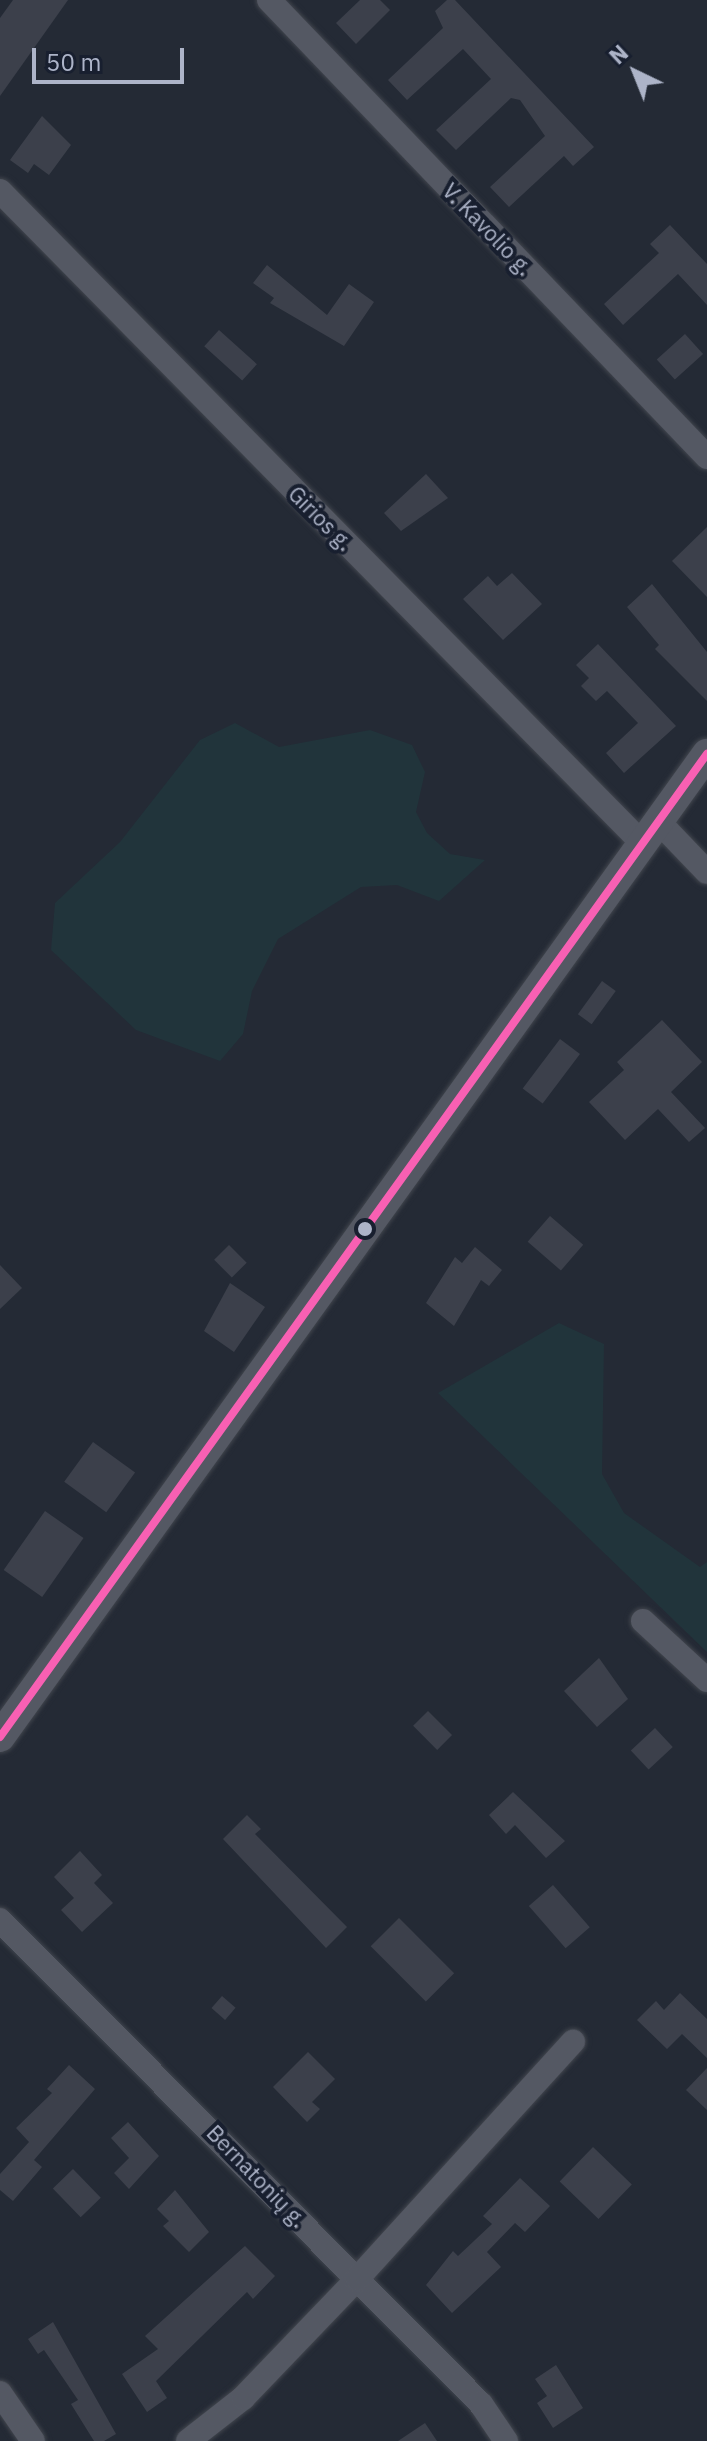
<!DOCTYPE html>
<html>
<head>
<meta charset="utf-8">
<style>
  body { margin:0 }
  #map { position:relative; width:707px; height:2441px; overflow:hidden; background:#242a35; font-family:"IBM Plex Sans",sans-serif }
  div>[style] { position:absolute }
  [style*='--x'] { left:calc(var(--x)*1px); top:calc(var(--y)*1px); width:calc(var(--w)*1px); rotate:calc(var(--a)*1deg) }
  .green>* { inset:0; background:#21343b }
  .building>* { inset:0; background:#3c404b; transform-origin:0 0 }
  .roads { filter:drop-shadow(0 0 2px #41454d) drop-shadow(0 0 2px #41454d) }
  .minor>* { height:24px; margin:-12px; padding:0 12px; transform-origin:12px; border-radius:12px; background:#545863 }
  .tertiary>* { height:30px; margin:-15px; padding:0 15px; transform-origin:15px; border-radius:15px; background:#545863 }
  .bus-1>* { height:8px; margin:-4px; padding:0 4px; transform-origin:4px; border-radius:4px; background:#f860b3 }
  .dots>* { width:22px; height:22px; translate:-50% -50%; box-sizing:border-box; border:4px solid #181f2f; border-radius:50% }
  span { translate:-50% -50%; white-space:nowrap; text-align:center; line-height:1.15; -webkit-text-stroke:8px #181f2f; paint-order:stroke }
  .street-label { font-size:22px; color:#adb4c8 }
  .north { position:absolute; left:595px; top:32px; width:80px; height:80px; -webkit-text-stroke:6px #181f2f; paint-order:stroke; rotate:317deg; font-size:22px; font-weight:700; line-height:32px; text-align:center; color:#adb4c8 }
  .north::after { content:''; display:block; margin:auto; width:28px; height:36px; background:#adb4c8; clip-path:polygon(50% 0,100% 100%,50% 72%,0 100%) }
  .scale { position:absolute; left:32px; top:48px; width:152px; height:36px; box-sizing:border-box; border:4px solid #adb4c8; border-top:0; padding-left:10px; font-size:24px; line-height:28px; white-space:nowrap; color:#adb4c8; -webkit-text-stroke:6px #181f2f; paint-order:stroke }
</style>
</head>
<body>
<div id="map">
  <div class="green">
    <div style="clip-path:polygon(235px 723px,279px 747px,370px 730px,412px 745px,425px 772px,416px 812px,427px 833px,450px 854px,485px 860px,439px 901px,397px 885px,361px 887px,278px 939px,252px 991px,243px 1034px,220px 1061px,136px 1030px,51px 950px,55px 903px,120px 842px,200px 740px)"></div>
    <div style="clip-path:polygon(559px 1323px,604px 1344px,602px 1474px,624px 1513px,700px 1567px,707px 1562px,707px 1652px,438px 1393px)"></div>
  </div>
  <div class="building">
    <div style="clip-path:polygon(13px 0,68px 0,0 96px,0 18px)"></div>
    <div style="clip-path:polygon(360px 0,380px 0,390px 10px,356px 44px,336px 23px)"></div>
    <div style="clip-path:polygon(447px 0,455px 0,594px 147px,573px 166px,564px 156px,509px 207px,490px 187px,545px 136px,520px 100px,511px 98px,456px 150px,436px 130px,491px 79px,463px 49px,407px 100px,388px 80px,443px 28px,435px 11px)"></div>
    <div style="clip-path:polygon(42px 116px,71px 145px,49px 175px,34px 164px,28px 173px,10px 160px)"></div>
    <div style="clip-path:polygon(670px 225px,707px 264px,707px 305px,678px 274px,623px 325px,604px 304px,659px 253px,650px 244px)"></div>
    <div style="clip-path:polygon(267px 265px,327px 315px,349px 284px,374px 302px,344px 346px,270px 303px,274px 298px,253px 283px)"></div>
    <div style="left:219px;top:330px;width:51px;height:22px;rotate:42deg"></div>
    <div style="left:685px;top:334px;width:27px;height:38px;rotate:48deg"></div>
    <div style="clip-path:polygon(426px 474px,448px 498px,401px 531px,384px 513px)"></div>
    <div style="clip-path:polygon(707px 527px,707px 597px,672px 561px)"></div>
    <div style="clip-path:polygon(512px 573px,542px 604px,503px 640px,463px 599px,488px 576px,497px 586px)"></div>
    <div style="clip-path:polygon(652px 584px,707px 652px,707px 701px,655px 649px,659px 645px,627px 607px)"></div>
    <div style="clip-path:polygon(598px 644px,676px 726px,624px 773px,606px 753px,638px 723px,607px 691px,596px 701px,581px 686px,589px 678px,576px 665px)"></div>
    <div style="left:602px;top:981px;width:17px;height:41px;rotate:36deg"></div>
    <div style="clip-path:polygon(662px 1020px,702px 1062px,671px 1092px,705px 1128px,689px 1142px,658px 1109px,625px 1140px,589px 1102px,624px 1070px,617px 1062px)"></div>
    <div style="left:560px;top:1039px;width:25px;height:62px;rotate:37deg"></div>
    <div style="left:550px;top:1216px;width:44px;height:34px;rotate:41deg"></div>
    <div style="left:229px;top:1245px;width:25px;height:21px;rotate:45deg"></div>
    <div style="clip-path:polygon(475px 1247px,502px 1270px,489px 1286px,481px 1280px,454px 1326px,426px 1303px,455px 1257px,462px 1263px)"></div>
    <div style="clip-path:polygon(0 1265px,22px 1288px,0 1309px)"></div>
    <div style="clip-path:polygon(230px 1283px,265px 1307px,234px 1352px,204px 1331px)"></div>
    <div style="left:93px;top:1442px;width:52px;height:49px;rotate:36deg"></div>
    <div style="left:45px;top:1511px;width:47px;height:72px;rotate:35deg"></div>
    <div style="clip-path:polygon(599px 1658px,628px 1699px,597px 1727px,564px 1691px)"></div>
    <div style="left:428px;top:1711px;width:34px;height:21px;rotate:45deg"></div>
    <div style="left:655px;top:1728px;width:26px;height:33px;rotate:47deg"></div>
    <div style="clip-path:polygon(513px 1792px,565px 1841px,546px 1858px,515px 1825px,506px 1834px,489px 1815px)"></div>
    <div style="clip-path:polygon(247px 1815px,261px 1829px,255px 1834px,347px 1927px,326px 1948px,223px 1839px)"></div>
    <div style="clip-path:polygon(80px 1851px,102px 1875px,94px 1883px,113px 1903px,82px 1932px,61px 1910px,74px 1898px,54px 1877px)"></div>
    <div style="left:553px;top:1885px;width:56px;height:32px;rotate:49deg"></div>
    <div style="left:399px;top:1918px;width:78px;height:40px;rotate:45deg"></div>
    <div style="clip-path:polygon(680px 1993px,707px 2019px,707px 2058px,682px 2034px,667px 2049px,637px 2020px,656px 2001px,664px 2010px)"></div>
    <div style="left:222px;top:1996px;width:18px;height:16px;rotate:41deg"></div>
    <div style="clip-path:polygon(308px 2052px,335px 2079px,312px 2102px,320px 2109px,307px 2122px,273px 2087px)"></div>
    <div style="clip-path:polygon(69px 2065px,95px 2089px,34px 2160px,42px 2167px,13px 2201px,0 2190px,0 2174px,29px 2142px,16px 2128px,52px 2093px,47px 2089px)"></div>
    <div style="clip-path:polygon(707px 2068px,707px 2110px,686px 2090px)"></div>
    <div style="clip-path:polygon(128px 2122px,159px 2156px,129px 2189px,114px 2173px,129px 2158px,111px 2138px)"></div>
    <div style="left:593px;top:2147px;width:54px;height:48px;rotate:44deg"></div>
    <div style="left:73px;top:2169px;width:40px;height:28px;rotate:46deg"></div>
    <div style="clip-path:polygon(520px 2178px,550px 2206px,525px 2232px,515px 2223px,487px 2252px,501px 2267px,452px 2313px,426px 2285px,453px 2251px,458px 2256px,492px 2224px,483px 2216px)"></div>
    <div style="clip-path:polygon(175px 2190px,209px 2232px,189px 2252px,163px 2226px,169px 2221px,157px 2209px)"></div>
    <div style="clip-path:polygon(245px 2246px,275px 2276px,253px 2299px,247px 2292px,156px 2381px,167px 2398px,147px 2412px,122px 2374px,158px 2349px,145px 2336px)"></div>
    <div style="clip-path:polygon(53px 2322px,116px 2434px,104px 2441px,94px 2441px,71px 2404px,78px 2400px,44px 2350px,38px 2354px,28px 2339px)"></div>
    <div style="clip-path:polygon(556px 2365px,583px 2408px,553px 2428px,537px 2403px,547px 2396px,535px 2379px)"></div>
    <div style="clip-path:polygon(425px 2423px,437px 2441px,398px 2441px)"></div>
  </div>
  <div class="roads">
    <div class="minor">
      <div style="--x:269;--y:0;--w:633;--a:46.22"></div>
      <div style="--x:0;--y:191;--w:916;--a:45.44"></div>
      <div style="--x:659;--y:822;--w:69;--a:46.2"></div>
      <div style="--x:643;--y:1621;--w:87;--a:42.7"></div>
      <div style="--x:0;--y:1920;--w:682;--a:45.18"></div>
      <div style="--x:481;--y:2404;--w:45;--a:56"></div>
      <div style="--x:0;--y:2393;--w:58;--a:55.5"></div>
      <div style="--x:188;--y:2441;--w:70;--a:-38"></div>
      <div style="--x:243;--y:2398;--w:165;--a:-46.2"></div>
      <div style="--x:357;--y:2279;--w:321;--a:-47.7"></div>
    </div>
    <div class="tertiary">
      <div style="--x:0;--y:1737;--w:1211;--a:-54.28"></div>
    </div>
  </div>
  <div class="bus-1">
    <div style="--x:0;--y:1737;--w:1211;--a:-54.28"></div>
  </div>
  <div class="dots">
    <div style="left:365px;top:1229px;background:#adb4c8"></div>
  </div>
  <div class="street-label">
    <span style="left:488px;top:229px;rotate:46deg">V. Kavolio g.</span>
    <span style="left:321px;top:518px;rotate:45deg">Girios g.</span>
    <span style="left:257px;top:2176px;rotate:46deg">Bernatonių g.</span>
  </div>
  <div class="north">N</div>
  <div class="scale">50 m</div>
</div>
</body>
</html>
